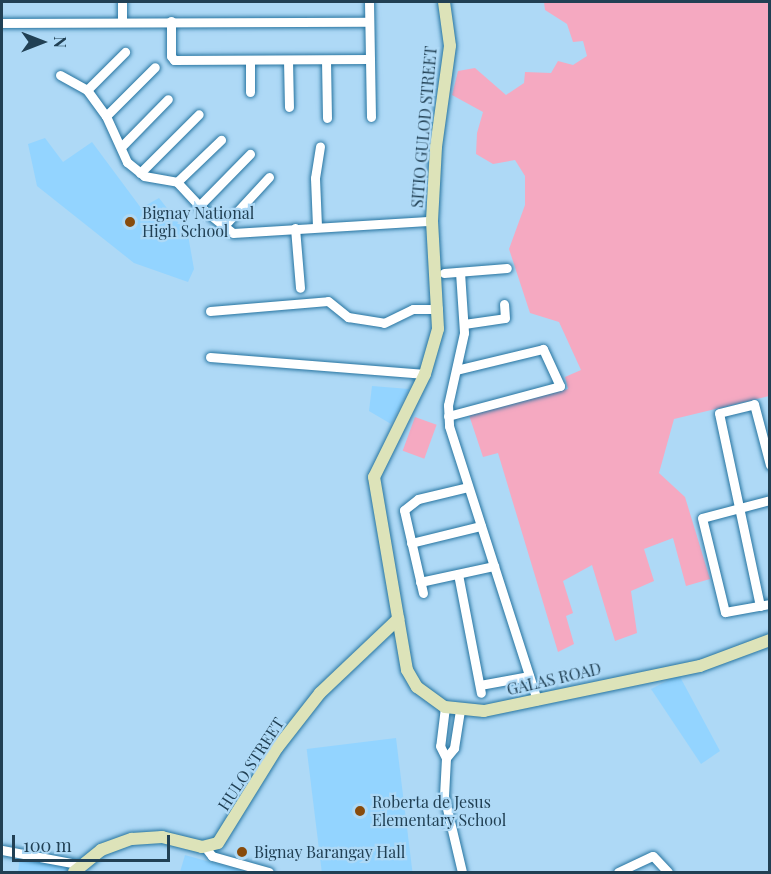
<!DOCTYPE html>
<html>
<head>
<meta charset="utf-8">
<style>
  body { margin:0 }
  #map { position:relative; width:771px; height:874px; overflow:hidden; background:#aed9f6; font-family:"Playfair Display",serif }
  div>[style] { position:absolute }
  [style*='--x'] { left:calc(var(--x)*1px); top:calc(var(--y)*1px); width:calc(var(--w)*1px); rotate:calc(var(--a)*1deg) }
  .built>* { inset:0; background:#93d4ff; transform-origin:0 0 }
  .green>* { inset:0; background:#f5a9c1; transform-origin:0 0 }
  .roads { filter:drop-shadow(0 0 2px #2674a0) drop-shadow(0 0 2px #2674a0) }
  .minor>* { height:9px; margin:-4.5px; padding:0 4.5px; transform-origin:4.5px; border-radius:4.5px; background:#fff }
  .secondary>* { height:12px; margin:-6px; padding:0 6px; transform-origin:6px; border-radius:6px; background:#dde3b9 }
  .dots>* { width:16px; height:16px; translate:-50% -50%; box-sizing:border-box; border:3px solid #aed9f6; border-radius:50% }
  span { translate:-50% -50%; white-space:nowrap; text-align:center; line-height:1.15; -webkit-text-stroke:4.5px #aed9f6; paint-order:stroke }
  .street-label { font-size:16px; color:#214054 }
  .poi-label { font-size:16px; color:#214054 }
  .left { translate:0 -50%; text-align:left }
  .frame { position:absolute; inset:0; border:3px solid #214054; pointer-events:none }
  .north { position:absolute; left:12px; top:12px; width:60px; height:60px; -webkit-text-stroke:4px #aed9f6; paint-order:stroke; rotate:90deg; font-size:16px; font-weight:700; line-height:24px; text-align:center; color:#214054 }
  .north::after { content:''; display:block; margin:auto; width:21px; height:27px; background:#214054; clip-path:polygon(50% 0,100% 100%,50% 72%,0 100%) }
  .scale { position:absolute; left:12px; top:835px; width:158px; height:27px; box-sizing:border-box; border:3px solid #214054; border-top:0; padding-left:8px; font-size:18px; line-height:21px; white-space:nowrap; color:#214054; -webkit-text-stroke:4px #aed9f6; paint-order:stroke }
</style>
</head>
<body>
<div id="map">
  <div class="built">
    <div style="clip-path:polygon(45px 138px,63px 162px,92px 142px,141px 208px,159px 198px,188px 235px,194px 269px,188px 282px,134px 263px,37px 186px,28px 144px)"></div>
    <div style="clip-path:polygon(372px 386px,409px 389px,391px 424px,369px 411px)"></div>
    <div style="clip-path:polygon(679px 675px,720px 751px,701px 764px,651px 689px)"></div>
    <div style="left:396px;top:738px;width:135px;height:90px;rotate:83deg"></div>
    <div style="clip-path:polygon(185px 855px,246px 872px,180px 872px)"></div>
    <div style="clip-path:polygon(20px 858px,72px 867px,67px 872px,18px 872px)"></div>
  </div>
  <div class="green">
    <div style="clip-path:polygon(544px 2px,769px 2px,769px 396px,674px 419px,659px 473px,685px 497px,710px 579px,686px 586px,673px 538px,644px 549px,654px 581px,631px 591px,637px 633px,615px 641px,592px 565px,563px 581px,573px 613px,566px 616px,574px 644px,558px 652px,498px 453px,483px 457px,469px 415px,568px 389px,565px 377px,581px 370px,559px 322px,530px 313px,509px 249px,525px 205px,525px 176px,515px 160px,493px 164px,476px 154px,477px 133px,483px 112px,452px 95px,458px 71px,475px 68px,506px 95px,524px 83px,525px 72px,551px 73px,558px 61px,573px 65px,587px 56px,583px 41px,573px 42px,567px 24px,545px 10px)"></div>
    <div style="left:415px;top:417px;width:23px;height:36px;rotate:20deg"></div>
  </div>
  <div class="roads">
    <div class="minor">
      <div style="--x:122;--y:2;--w:20;--a:90"></div>
      <div style="--x:369;--y:2;--w:115;--a:89"></div>
      <div style="--x:171;--y:21;--w:35;--a:90"></div>
      <div style="--x:171;--y:56;--w:5;--a:53"></div>
      <div style="--x:174;--y:60;--w:196;--a:-0.3"></div>
      <div style="--x:2;--y:23;--w:367;--a:-0.2"></div>
      <div style="--x:288;--y:60;--w:47;--a:88.8"></div>
      <div style="--x:326;--y:60;--w:58;--a:89"></div>
      <div style="--x:250;--y:61;--w:31;--a:90"></div>
      <div style="--x:60;--y:75;--w:31;--a:29"></div>
      <div style="--x:87;--y:90;--w:32;--a:54"></div>
      <div style="--x:106;--y:116;--w:51;--a:65.5"></div>
      <div style="--x:127;--y:162;--w:22;--a:39"></div>
      <div style="--x:144;--y:176;--w:34;--a:10"></div>
      <div style="--x:177;--y:182;--w:33;--a:47"></div>
      <div style="--x:199;--y:206;--w:43;--a:38.5"></div>
      <div style="--x:233;--y:233;--w:199;--a:-3.5"></div>
      <div style="--x:87;--y:90;--w:54;--a:-45"></div>
      <div style="--x:106;--y:116;--w:69;--a:-45"></div>
      <div style="--x:121;--y:147;--w:67;--a:-45.6"></div>
      <div style="--x:140;--y:173;--w:83;--a:-45"></div>
      <div style="--x:177;--y:182;--w:61;--a:-43.7"></div>
      <div style="--x:199;--y:206;--w:73;--a:-45.6"></div>
      <div style="--x:317;--y:226;--w:48;--a:-92.4"></div>
      <div style="--x:315;--y:178;--w:32;--a:-81"></div>
      <div style="--x:223;--y:227;--w:68;--a:-47.4"></div>
      <div style="--x:295;--y:228;--w:60;--a:85.2"></div>
      <div style="--x:460;--y:272;--w:61;--a:86.2"></div>
      <div style="--x:464;--y:333;--w:74;--a:102.5"></div>
      <div style="--x:448;--y:405;--w:21;--a:87"></div>
      <div style="--x:449;--y:426;--w:288;--a:72.2"></div>
      <div style="--x:444;--y:273;--w:63;--a:-4.5"></div>
      <div style="--x:210;--y:311;--w:118;--a:-4.8"></div>
      <div style="--x:328;--y:301;--w:26;--a:39"></div>
      <div style="--x:348;--y:317;--w:36;--a:9"></div>
      <div style="--x:384;--y:323;--w:32;--a:-26"></div>
      <div style="--x:413;--y:309;--w:25;--a:0"></div>
      <div style="--x:464;--y:324;--w:41;--a:-8.3"></div>
      <div style="--x:505;--y:318;--w:14;--a:-94"></div>
      <div style="--x:210;--y:357;--w:216;--a:4.5"></div>
      <div style="--x:448;--y:416;--w:116;--a:-15"></div>
      <div style="--x:560;--y:386;--w:41;--a:-114.7"></div>
      <div style="--x:543;--y:349;--w:89;--a:166.4"></div>
      <div style="--x:770;--y:500;--w:70;--a:165.2"></div>
      <div style="--x:702;--y:518;--w:97;--a:76.3"></div>
      <div style="--x:725;--y:612;--w:46;--a:-10.1"></div>
      <div style="--x:411;--y:543;--w:72;--a:-13.7"></div>
      <div style="--x:458;--y:574;--w:121;--a:79.1"></div>
      <div style="--x:420;--y:582;--w:76;--a:-12.2"></div>
      <div style="--x:423;--y:593;--w:85;--a:-102.9"></div>
      <div style="--x:404;--y:510;--w:18;--a:-38"></div>
      <div style="--x:418;--y:499;--w:51;--a:-13.5"></div>
      <div style="--x:760;--y:606;--w:197;--a:-102"></div>
      <div style="--x:719;--y:413;--w:36;--a:-14"></div>
      <div style="--x:754;--y:404;--w:63;--a:75.3"></div>
      <div style="--x:480;--y:685;--w:50;--a:-10.4"></div>
      <div style="--x:445;--y:707;--w:39;--a:97"></div>
      <div style="--x:440;--y:746;--w:13;--a:63"></div>
      <div style="--x:446;--y:758;--w:38;--a:93"></div>
      <div style="--x:444;--y:796;--w:78;--a:76.7"></div>
      <div style="--x:446;--y:758;--w:13;--a:-51"></div>
      <div style="--x:454;--y:748;--w:37;--a:-81"></div>
      <div style="--x:205;--y:847;--w:11;--a:52"></div>
      <div style="--x:212;--y:856;--w:59;--a:15.7"></div>
      <div style="--x:2;--y:850;--w:81;--a:10.6"></div>
      <div style="--x:618;--y:872;--w:38;--a:-25"></div>
      <div style="--x:653;--y:856;--w:22;--a:47"></div>
    </div>
    <div class="secondary">
      <div style="--x:444;--y:2;--w:44;--a:82.2"></div>
      <div style="--x:450;--y:46;--w:102;--a:97.9"></div>
      <div style="--x:436;--y:147;--w:74;--a:93.1"></div>
      <div style="--x:432;--y:221;--w:108;--a:86.8"></div>
      <div style="--x:438;--y:329;--w:47;--a:106.1"></div>
      <div style="--x:425;--y:374;--w:115;--a:116.3"></div>
      <div style="--x:374;--y:477;--w:196;--a:80.3"></div>
      <div style="--x:407;--y:670;--w:20;--a:60"></div>
      <div style="--x:417;--y:687;--w:34;--a:36"></div>
      <div style="--x:445;--y:707;--w:39;--a:6"></div>
      <div style="--x:484;--y:711;--w:221;--a:-11.8"></div>
      <div style="--x:700;--y:666;--w:75;--a:-20.4"></div>
      <div style="--x:74;--y:872;--w:35;--a:-39"></div>
      <div style="--x:101;--y:850;--w:33;--a:-20"></div>
      <div style="--x:132;--y:839;--w:30;--a:-4"></div>
      <div style="--x:162;--y:837;--w:41;--a:14"></div>
      <div style="--x:202;--y:847;--w:16;--a:-14"></div>
      <div style="--x:218;--y:843;--w:112;--a:-58.2"></div>
      <div style="--x:277;--y:748;--w:70;--a:-52"></div>
      <div style="--x:320;--y:693;--w:108;--a:-43.5"></div>
    </div>
  </div>
  <div class="dots">
    <div style="left:130px;top:222px;background:#884b0c"></div>
    <div style="left:360px;top:811px;background:#884b0c"></div>
    <div style="left:242px;top:852px;background:#884b0c"></div>
  </div>
  <div class="street-label">
    <span style="left:424px;top:127px;rotate:-85deg">SITIO GULOD STREET</span>
    <span style="left:554px;top:679px;rotate:-13deg">GALAS ROAD</span>
    <span style="left:251px;top:764px;rotate:-57deg">HULO STREET</span>
  </div>
  <div class="poi-label">
    <span class="left" style="left:142px;top:222px">Bignay National<br>High School</span>
    <span class="left" style="left:372px;top:811px">Roberta de Jesus<br>Elementary School</span>
    <span class="left" style="left:254px;top:852px">Bignay Barangay Hall</span>
  </div>
  <div class="frame"></div>
  <div class="north">N</div>
  <div class="scale">100 m</div>
</div>
</body>
</html>
